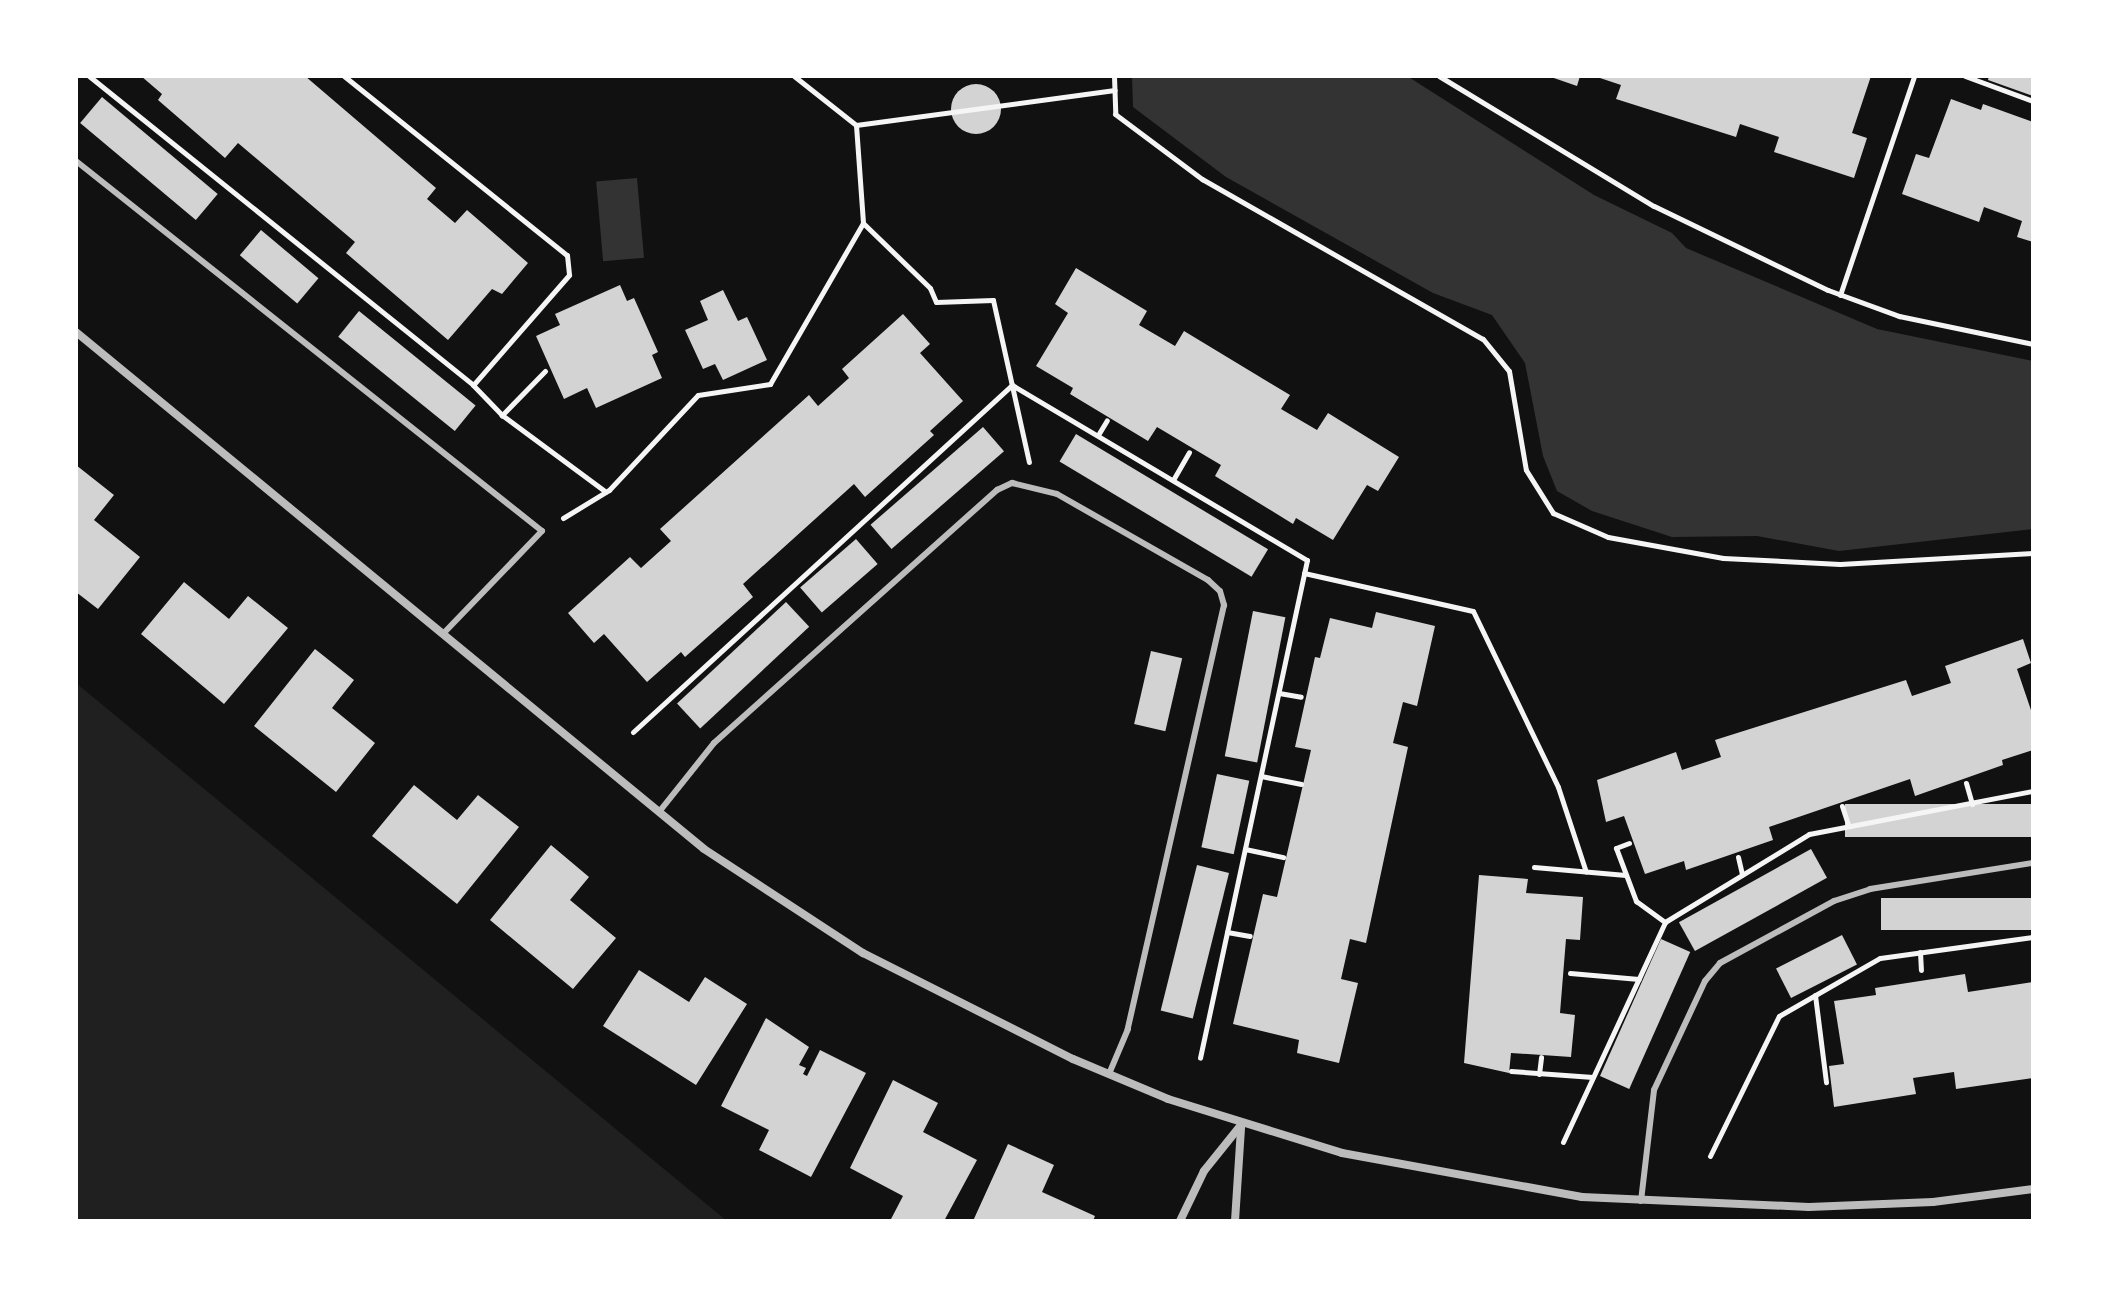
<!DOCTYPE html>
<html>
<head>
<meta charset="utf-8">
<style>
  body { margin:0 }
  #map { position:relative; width:2109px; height:1297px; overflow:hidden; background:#111; font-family:"Space Grotesk",sans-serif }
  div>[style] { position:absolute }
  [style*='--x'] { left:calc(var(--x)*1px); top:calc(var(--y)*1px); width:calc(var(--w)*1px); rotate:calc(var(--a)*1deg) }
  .green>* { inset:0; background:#202020 }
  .water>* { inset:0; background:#333; transform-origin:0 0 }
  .building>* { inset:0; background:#d3d3d3; transform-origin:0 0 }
  .round { border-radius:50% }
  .path>* { height:5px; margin:-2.5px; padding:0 2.5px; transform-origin:2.5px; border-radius:2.5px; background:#f5f5f5 }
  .service>* { height:6px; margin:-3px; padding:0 3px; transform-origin:3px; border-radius:3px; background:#bcbcbc }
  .minor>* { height:8px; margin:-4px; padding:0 4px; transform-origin:4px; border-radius:4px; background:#bcbcbc }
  span { translate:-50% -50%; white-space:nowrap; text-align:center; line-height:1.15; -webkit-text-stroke:8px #fff; paint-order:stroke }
  .frame { position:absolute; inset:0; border:78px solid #fff; pointer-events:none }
</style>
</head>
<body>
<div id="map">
  <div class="green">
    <div style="clip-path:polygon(76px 683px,727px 1221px,76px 1221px)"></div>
  </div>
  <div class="water">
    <div style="clip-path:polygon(1132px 76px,1407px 76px,1594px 195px,1672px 233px,1686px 248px,1877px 329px,2033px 361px,2033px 529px,1839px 551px,1757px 536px,1672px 537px,1592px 511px,1557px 491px,1543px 456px,1525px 363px,1492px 315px,1433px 293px,1226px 177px,1133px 107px)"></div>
    <div style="left:637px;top:178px;width:80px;height:41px;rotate:85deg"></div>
  </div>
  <div class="building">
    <div style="clip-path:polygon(141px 76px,305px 76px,436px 188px,427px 199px,455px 223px,467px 210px,528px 263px,502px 294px,492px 289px,448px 340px,346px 253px,355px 242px,238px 143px,225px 158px,158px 100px,162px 94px)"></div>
    <div style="clip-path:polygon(1548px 76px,1580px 76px,1577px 86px)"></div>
    <div style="clip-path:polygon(1594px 76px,1871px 76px,1852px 133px,1867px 138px,1854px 178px,1774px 152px,1779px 137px,1740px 124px,1736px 137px,1616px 99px,1621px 85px)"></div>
    <div style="clip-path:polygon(1989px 76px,2033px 76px,2033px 96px,1988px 80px)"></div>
    <div class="round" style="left:951px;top:84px;width:50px;height:50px"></div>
    <div style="left:102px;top:97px;width:151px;height:34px;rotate:40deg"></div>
    <div style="clip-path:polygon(1951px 99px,1981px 110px,1983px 104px,2033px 122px,2033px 242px,2017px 237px,2022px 221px,1984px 207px,1979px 222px,1902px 194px,1916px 154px,1929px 158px)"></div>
    <div style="left:261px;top:230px;width:75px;height:33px;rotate:40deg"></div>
    <div style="clip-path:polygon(1076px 268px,1147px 311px,1139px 325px,1175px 346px,1184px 331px,1290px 395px,1281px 409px,1317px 430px,1328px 413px,1399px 457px,1378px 491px,1367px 485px,1333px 540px,1296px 518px,1293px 524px,1215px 476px,1221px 465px,1157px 427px,1148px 441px,1070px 394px,1073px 388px,1036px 366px,1068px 313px,1055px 304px)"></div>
    <div style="clip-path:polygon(620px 285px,627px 301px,634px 298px,658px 352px,652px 355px,662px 378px,596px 408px,587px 388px,564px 399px,536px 336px,560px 325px,555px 314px)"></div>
    <div style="clip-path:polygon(723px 290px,738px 321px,747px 317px,767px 360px,723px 380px,715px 364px,703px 369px,685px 330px,708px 320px,700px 301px)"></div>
    <div style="left:359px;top:311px;width:150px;height:33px;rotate:39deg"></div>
    <div style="clip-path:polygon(903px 314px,930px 344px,920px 353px,963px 401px,930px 431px,934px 435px,865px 497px,854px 484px,743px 584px,753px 597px,685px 657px,681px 652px,647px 682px,604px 634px,594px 643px,568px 613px,630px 557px,641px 568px,671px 541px,660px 529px,809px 395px,818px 406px,849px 378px,842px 369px)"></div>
    <div style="left:983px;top:427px;width:32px;height:149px;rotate:49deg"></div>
    <div style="left:1076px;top:434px;width:224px;height:32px;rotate:31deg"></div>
    <div style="clip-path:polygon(76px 465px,114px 495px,94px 520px,140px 557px,98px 609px,76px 592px)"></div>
    <div style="left:856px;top:539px;width:33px;height:74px;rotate:49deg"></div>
    <div style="clip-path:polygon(184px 582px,229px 619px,248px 596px,288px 628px,224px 704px,141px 634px)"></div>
    <div style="left:786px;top:602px;width:34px;height:149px;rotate:47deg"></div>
    <div style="left:1253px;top:611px;width:33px;height:148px;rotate:11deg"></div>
    <div style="clip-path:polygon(1376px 612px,1435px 626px,1417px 706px,1403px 702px,1393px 743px,1408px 747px,1366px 943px,1350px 939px,1341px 979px,1358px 983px,1339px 1063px,1297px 1053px,1299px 1040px,1233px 1024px,1263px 894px,1277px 897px,1311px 750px,1295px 747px,1315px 657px,1320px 658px,1330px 618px,1372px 628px)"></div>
    <div style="clip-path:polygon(2023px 639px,2031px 663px,2017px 669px,2033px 716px,2033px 750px,2002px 760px,2003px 765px,1915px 796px,1910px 779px,1769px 827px,1773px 840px,1686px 870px,1684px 861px,1645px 874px,1624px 816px,1606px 822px,1597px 780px,1676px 752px,1682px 770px,1721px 757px,1715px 740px,1906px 680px,1912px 696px,1951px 683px,1945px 666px)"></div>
    <div style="clip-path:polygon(315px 649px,354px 680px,332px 708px,375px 743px,336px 792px,254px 726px)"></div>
    <div style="left:1151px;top:651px;width:32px;height:75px;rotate:13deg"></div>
    <div style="left:1217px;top:774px;width:33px;height:75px;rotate:12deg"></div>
    <div style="clip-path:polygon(414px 785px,457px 820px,478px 795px,519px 827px,457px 904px,372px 836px)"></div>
    <div style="left:2033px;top:804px;width:33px;height:188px;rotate:90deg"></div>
    <div style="clip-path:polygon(551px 845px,589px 877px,570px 900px,616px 938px,573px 989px,490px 920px)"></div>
    <div style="left:1811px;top:849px;width:33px;height:151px;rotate:61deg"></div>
    <div style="left:1197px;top:865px;width:33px;height:150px;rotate:14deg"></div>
    <div style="clip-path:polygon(1479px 875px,1528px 879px,1526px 893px,1583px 897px,1580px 940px,1566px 939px,1560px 1013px,1575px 1015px,1571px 1057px,1511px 1053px,1509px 1073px,1464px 1063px)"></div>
    <div style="left:2033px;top:898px;width:32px;height:152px;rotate:90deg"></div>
    <div style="left:1842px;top:935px;width:33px;height:74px;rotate:63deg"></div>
    <div style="left:1661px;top:939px;width:32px;height:150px;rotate:24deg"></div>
    <div style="clip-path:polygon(639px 970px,689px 1002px,705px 977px,747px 1004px,696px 1085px,603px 1026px)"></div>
    <div style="clip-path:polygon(1965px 974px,1968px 992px,2033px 982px,2033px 1078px,1956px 1089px,1954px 1072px,1913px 1078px,1916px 1094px,1834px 1107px,1829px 1066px,1844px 1064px,1834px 1001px,1876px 995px,1875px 988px)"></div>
    <div style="clip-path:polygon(766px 1018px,809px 1047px,799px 1065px,806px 1068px,803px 1074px,807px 1076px,820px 1050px,866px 1073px,811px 1177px,759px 1150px,769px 1130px,721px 1106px)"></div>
    <div style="clip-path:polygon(893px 1080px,938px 1103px,923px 1132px,977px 1160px,944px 1221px,890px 1221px,903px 1196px,850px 1168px)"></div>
    <div style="clip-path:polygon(1008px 1144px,1054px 1165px,1042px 1192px,1095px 1216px,1093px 1221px,973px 1221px)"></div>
  </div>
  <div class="path">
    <div style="--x:89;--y:76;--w:493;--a:38.8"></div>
    <div style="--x:344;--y:76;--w:286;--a:38.8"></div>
    <div style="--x:567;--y:255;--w:20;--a:84"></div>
    <div style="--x:569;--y:275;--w:146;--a:131.1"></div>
    <div style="--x:473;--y:385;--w:42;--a:46"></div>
    <div style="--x:794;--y:76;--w:79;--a:38.3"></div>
    <div style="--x:856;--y:125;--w:261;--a:-7.7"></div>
    <div style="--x:1114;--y:76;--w:38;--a:88"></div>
    <div style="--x:1115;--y:114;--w:109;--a:36.8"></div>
    <div style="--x:1202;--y:179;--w:323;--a:29.7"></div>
    <div style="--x:1483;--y:339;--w:41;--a:50.9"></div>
    <div style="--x:1509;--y:371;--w:100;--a:80.3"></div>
    <div style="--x:1526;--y:470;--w:51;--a:57.9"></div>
    <div style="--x:1553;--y:513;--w:60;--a:23.6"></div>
    <div style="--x:1608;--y:537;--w:117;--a:10.3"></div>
    <div style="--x:1723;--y:558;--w:117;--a:2.9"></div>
    <div style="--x:1840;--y:564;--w:193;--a:-3.3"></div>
    <div style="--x:1439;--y:76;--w:251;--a:31.2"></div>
    <div style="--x:1654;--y:206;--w:193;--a:25.8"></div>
    <div style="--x:1828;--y:290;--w:76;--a:20.1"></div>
    <div style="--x:1899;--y:316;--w:137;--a:11.8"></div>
    <div style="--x:1965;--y:76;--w:72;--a:20.2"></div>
    <div style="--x:856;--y:125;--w:98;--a:85.9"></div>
    <div style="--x:863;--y:223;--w:93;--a:44.1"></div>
    <div style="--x:930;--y:288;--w:15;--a:67"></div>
    <div style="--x:936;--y:302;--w:57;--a:-2"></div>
    <div style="--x:993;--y:300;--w:166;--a:77.5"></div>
    <div style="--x:1840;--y:295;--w:231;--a:-71.3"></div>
    <div style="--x:545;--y:371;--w:62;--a:134.3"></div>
    <div style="--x:502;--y:415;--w:129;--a:36.5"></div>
    <div style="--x:1098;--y:435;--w:17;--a:-59"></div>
    <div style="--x:1173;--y:480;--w:32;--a:-60"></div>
    <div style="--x:563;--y:518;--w:54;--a:-31.3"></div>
    <div style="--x:609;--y:490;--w:130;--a:-46.9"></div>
    <div style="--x:698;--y:395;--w:73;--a:-8.7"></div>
    <div style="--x:770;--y:384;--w:186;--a:-60"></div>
    <div style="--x:1304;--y:573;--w:173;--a:12.7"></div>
    <div style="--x:1473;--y:611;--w:195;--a:64.2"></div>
    <div style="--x:1558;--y:787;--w:89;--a:71.8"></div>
    <div style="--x:1279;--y:693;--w:22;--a:10"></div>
    <div style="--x:633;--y:732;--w:514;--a:-42.48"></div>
    <div style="--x:1012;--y:385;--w:343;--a:30.7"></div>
    <div style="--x:1307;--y:560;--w:509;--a:102.13"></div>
    <div style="--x:1261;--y:776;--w:41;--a:11.3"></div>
    <div style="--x:1966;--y:783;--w:22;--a:74"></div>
    <div style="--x:1842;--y:806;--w:19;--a:72"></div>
    <div style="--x:1629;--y:843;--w:14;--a:159"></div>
    <div style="--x:1616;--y:848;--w:57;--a:69.3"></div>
    <div style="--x:1636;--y:901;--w:36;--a:36"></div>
    <div style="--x:1245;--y:849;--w:39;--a:12"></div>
    <div style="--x:1738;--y:857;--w:18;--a:77"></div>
    <div style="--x:1534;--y:867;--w:92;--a:5"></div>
    <div style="--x:1227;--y:932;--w:23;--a:10"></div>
    <div style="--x:1920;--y:952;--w:18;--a:87"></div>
    <div style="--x:1570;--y:973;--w:69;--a:5"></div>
    <div style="--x:1815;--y:995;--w:88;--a:82.8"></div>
    <div style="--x:1511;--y:1071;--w:82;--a:4.2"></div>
    <div style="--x:1539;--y:1074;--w:17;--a:-83"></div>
    <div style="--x:1563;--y:1142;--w:242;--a:-65.1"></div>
    <div style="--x:1665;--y:922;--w:169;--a:-31.4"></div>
    <div style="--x:1809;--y:834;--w:228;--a:-10.9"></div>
    <div style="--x:1710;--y:1156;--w:156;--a:-63.8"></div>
    <div style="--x:1779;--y:1016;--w:116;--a:-29.9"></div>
    <div style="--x:1880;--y:958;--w:154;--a:-7.8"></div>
  </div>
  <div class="service">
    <div style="--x:76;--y:161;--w:595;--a:38.45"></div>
    <div style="--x:542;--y:531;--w:143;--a:133.9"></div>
    <div style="--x:659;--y:812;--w:88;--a:-51.4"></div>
    <div style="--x:714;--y:743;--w:380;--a:-41.8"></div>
    <div style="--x:997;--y:490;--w:17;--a:-25"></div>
    <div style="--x:1012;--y:483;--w:46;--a:13.7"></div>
    <div style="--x:1057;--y:494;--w:174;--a:29.7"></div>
    <div style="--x:1208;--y:580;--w:16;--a:43"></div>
    <div style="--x:1220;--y:591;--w:15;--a:74"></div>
    <div style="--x:1224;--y:605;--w:435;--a:102.8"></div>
    <div style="--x:1128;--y:1029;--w:49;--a:112.9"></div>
    <div style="--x:1641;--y:1201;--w:112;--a:-83.3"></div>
    <div style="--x:1654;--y:1090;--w:120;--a:-64.9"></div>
    <div style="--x:1705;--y:981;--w:23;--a:-50"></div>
    <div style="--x:1720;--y:963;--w:130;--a:-28.5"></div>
    <div style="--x:1834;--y:901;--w:38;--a:-18"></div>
    <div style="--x:1870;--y:889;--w:165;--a:-9.1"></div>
  </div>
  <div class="minor">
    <div style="--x:76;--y:332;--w:813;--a:39.46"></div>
    <div style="--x:704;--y:849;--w:190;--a:33.2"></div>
    <div style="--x:863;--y:953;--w:235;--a:26.8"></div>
    <div style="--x:1073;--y:1059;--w:103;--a:22.8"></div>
    <div style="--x:1168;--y:1099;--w:182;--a:17.2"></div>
    <div style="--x:1342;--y:1153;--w:244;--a:10.4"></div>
    <div style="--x:1582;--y:1197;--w:227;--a:2.5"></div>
    <div style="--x:1809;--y:1207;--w:124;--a:-2.3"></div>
    <div style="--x:1933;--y:1202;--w:101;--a:-7.4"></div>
    <div style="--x:1180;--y:1221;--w:55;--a:-64.4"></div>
    <div style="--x:1204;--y:1171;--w:59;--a:-51.2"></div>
    <div style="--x:1235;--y:1221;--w:94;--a:-86.3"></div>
  </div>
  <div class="frame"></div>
</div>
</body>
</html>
